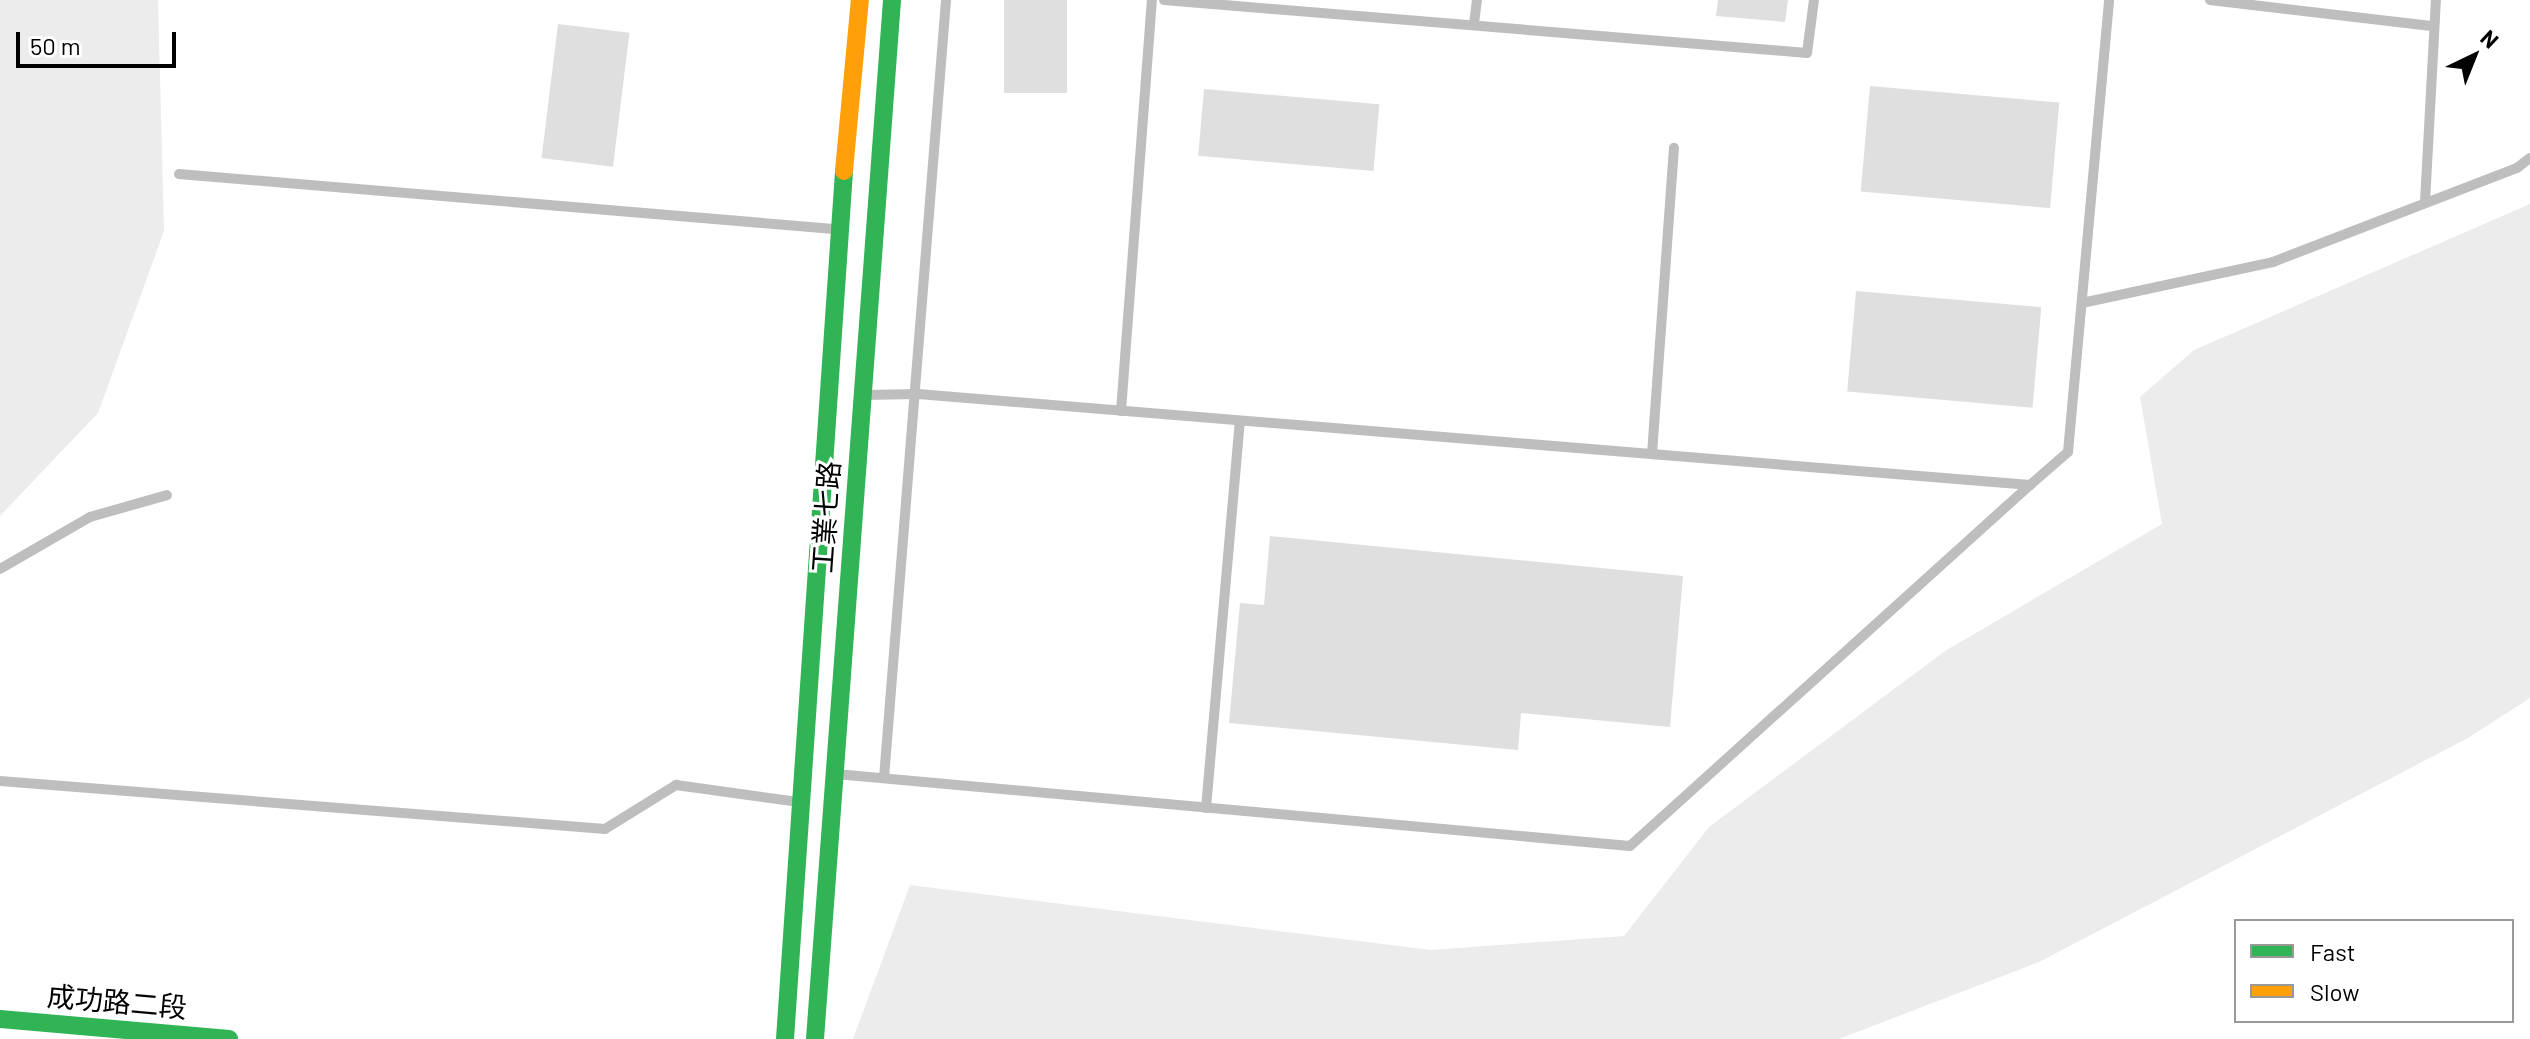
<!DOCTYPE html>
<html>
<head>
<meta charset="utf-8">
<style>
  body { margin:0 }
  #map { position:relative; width:2530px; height:1039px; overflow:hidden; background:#fff; font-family:Barlow,"Noto Sans TC",sans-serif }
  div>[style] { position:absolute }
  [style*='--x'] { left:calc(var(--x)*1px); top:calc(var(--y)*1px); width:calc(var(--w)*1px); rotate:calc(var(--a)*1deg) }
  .green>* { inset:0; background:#ececec }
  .building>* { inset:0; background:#dfdfdf; transform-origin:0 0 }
  .lane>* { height:10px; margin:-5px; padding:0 5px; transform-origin:5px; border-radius:5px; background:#bebebe }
  .fast>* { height:18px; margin:-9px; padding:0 9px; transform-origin:9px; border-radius:9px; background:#30b455 }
  .slow>* { height:18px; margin:-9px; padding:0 9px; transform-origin:9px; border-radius:9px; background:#ff9f0a }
  span { translate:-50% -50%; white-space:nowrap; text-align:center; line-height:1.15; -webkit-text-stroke:6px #fff; paint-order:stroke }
  .street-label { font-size:28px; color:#000 }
  .legend { position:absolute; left:2234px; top:919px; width:280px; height:104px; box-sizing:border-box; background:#fff; border:2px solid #999; margin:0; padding:10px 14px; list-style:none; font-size:24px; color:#000 }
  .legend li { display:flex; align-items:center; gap:16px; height:40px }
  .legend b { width:40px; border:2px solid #999 }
  .north { position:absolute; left:2434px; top:16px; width:80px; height:80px; -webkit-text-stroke:6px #fff; paint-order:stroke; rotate:43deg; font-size:22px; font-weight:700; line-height:32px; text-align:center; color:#000 }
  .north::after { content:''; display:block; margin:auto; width:28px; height:36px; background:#000; clip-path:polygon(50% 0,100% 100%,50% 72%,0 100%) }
  .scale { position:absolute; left:16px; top:32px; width:160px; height:36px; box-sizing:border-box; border:4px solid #000; border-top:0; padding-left:10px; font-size:24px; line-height:28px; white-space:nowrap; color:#000; -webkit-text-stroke:6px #fff; paint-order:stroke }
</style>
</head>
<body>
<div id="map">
  <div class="green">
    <div style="clip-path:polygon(0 0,158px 0,164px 231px,98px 413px,0 516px)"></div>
    <div style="clip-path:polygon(2530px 204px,2530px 698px,2468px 738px,2039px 962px,1839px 1039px,853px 1039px,910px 885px,1431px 950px,1624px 936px,1709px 827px,1945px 651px,2162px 524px,2140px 397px,2194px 350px)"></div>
  </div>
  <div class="building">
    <div style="left:1004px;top:0;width:63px;height:93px"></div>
    <div style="clip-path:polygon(1718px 0,1788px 0,1785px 22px,1716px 16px)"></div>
    <div style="left:558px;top:24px;width:72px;height:135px;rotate:7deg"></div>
    <div style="left:1870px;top:86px;width:190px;height:106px;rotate:5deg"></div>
    <div style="left:1204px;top:89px;width:176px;height:67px;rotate:5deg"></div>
    <div style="left:1856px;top:291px;width:186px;height:101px;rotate:5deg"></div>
    <div style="clip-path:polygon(1270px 536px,1683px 576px,1670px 727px,1521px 713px,1518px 750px,1229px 723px,1240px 603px,1264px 605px)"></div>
  </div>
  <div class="lane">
    <div style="--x:1164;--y:0;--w:645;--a:4.71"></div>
    <div style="--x:1807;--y:53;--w:53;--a:-82.5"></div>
    <div style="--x:2210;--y:0;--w:225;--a:6.7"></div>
    <div style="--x:1474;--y:24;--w:24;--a:-83"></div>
    <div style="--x:179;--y:174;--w:657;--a:4.8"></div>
    <div style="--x:2425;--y:202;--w:202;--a:-86.9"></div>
    <div style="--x:2082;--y:303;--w:195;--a:-12.1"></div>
    <div style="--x:2273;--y:262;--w:261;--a:-21.1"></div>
    <div style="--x:2517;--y:168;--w:16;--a:-38"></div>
    <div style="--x:864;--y:395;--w:54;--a:-1.1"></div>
    <div style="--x:918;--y:394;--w:1116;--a:4.68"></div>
    <div style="--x:2030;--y:485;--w:50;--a:-41"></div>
    <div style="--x:2068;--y:452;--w:454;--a:-84.8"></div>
    <div style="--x:1121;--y:411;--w:412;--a:-85.7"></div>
    <div style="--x:1652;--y:454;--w:307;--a:-85.9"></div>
    <div style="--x:0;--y:569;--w:104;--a:-30"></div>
    <div style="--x:90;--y:517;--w:80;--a:-15.9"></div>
    <div style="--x:836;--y:774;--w:797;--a:5.18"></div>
    <div style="--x:1630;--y:846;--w:539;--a:-42.07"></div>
    <div style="--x:884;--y:778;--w:780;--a:-85.44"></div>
    <div style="--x:0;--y:781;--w:607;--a:4.54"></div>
    <div style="--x:605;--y:829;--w:84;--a:-31.8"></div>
    <div style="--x:676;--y:785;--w:123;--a:7.9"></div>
    <div style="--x:1206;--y:808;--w:388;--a:-85"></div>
  </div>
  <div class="fast">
    <div style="--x:0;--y:1019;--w:230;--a:5"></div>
    <div style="--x:785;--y:1039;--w:870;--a:-86.11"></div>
    <div style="--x:815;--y:1039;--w:1042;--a:-85.76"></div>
  </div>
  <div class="slow">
    <div style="--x:844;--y:171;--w:172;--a:-84.7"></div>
  </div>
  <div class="street-label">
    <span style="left:825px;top:517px;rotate:-86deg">工業七路</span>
    <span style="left:117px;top:1001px;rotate:5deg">成功路二段</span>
  </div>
  <ul class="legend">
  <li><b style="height:10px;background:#30b455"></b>Fast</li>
  <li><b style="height:10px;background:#ff9f0a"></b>Slow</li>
  </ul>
  <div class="north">N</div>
  <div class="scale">50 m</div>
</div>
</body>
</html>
